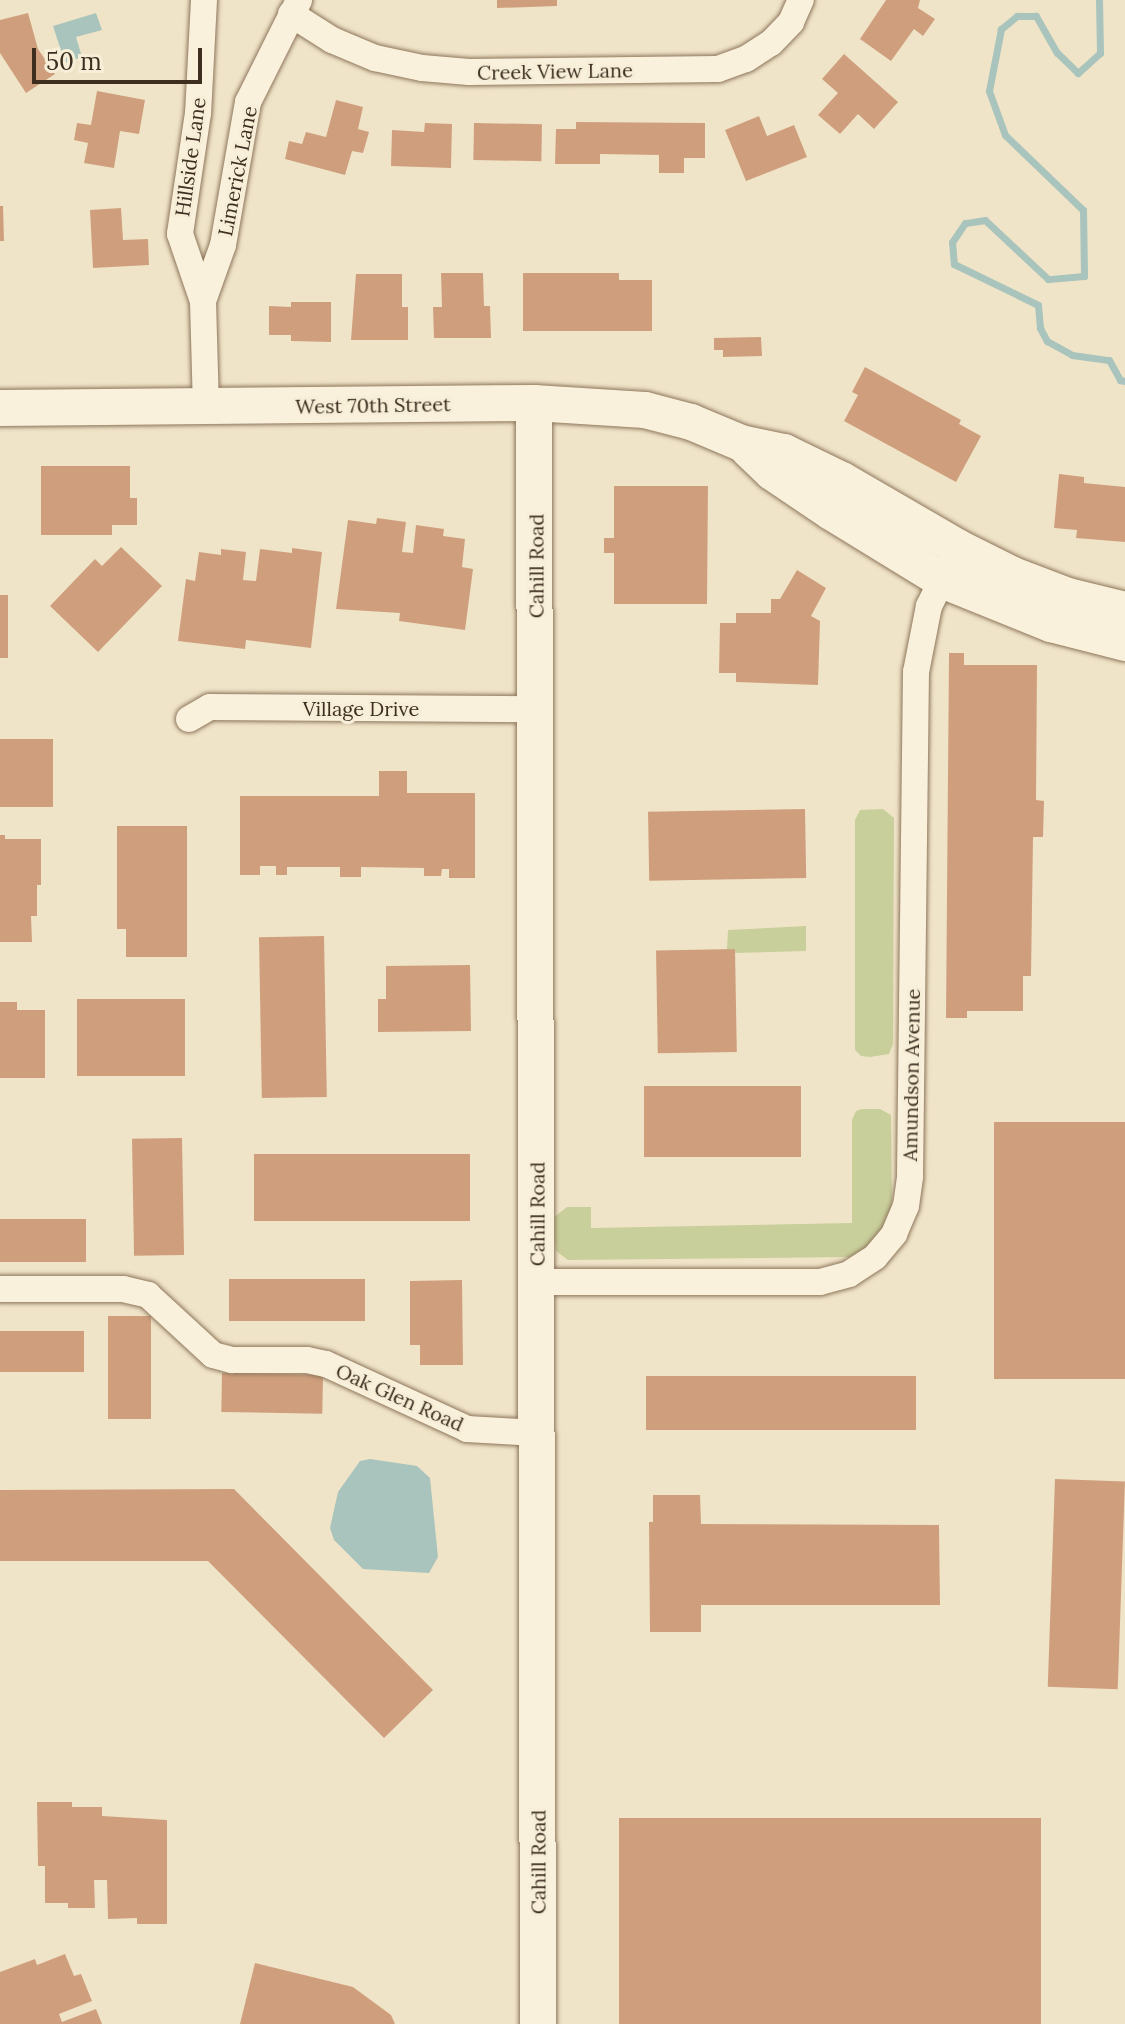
<!DOCTYPE html>
<html>
<head>
<meta charset="utf-8">
<style>
  body { margin:0 }
  #map { position:relative; width:1125px; height:2024px; overflow:hidden; background:#f0e4c8; font-family:Lora,serif }
  div>[style] { position:absolute }
  [style*='--x'] { left:calc(var(--x)*1px); top:calc(var(--y)*1px); width:calc(var(--w)*1px); rotate:calc(var(--a)*1deg) }
  .green>* { inset:0; background:#c9cf9b }
  .water>* { inset:0; background:#a9c4bc }
  .stream>* { height:7px; margin:-3.5px; padding:0 3.5px; transform-origin:3.5px; border-radius:3.5px; background:#a9c4bc }
  .building>* { inset:0; background:#cf9f7d; transform-origin:0 0 }
  .roads { filter:drop-shadow(0 0 2px #8d765c) drop-shadow(0 0 2px #8d765c) }
  .street>* { height:26px; margin:-13px; padding:0 13px; transform-origin:13px; border-radius:13px; background:#faf1dc }
  .secondary>* { height:36px; margin:-18px; padding:0 18px; transform-origin:18px; border-radius:18px; background:#faf1dc }
  span { translate:-50% -50%; white-space:nowrap; text-align:center; line-height:1.15; -webkit-text-stroke:6px #f7eed8; paint-order:stroke }
  .street-label { font-size:20px; color:#3d2e20 }
  .scale { position:absolute; left:32px; top:48px; width:170px; height:36px; box-sizing:border-box; border:4px solid #3d2e20; border-top:0; padding-left:10px; font-size:24px; line-height:28px; white-space:nowrap; color:#3d2e20; -webkit-text-stroke:6px #f7eed8; paint-order:stroke }
</style>
</head>
<body>
<div id="map">
  <div class="green">
    <div style="clip-path:polygon(883px 809px,894px 818px,893px 1044px,889px 1054px,870px 1057px,861px 1056px,855px 1050px,855px 820px,860px 810px)"></div>
    <div style="clip-path:polygon(806px 926px,806px 951px,735px 953px,735px 949px,727px 949px,728px 930px)"></div>
    <div style="clip-path:polygon(862px 1109px,880px 1109px,891px 1115px,892px 1208px,888px 1223px,866px 1249px,849px 1257px,568px 1260px,556px 1251px,553px 1218px,567px 1207px,591px 1207px,591px 1228px,852px 1223px,852px 1120px,856px 1111px)"></div>
  </div>
  <div class="water">
    <div style="clip-path:polygon(96px 13px,102px 30px,76px 37px,82px 57px,65px 63px,53px 26px)"></div>
    <div style="clip-path:polygon(370px 1459px,417px 1466px,430px 1478px,438px 1557px,429px 1573px,363px 1569px,334px 1540px,330px 1528px,338px 1492px,360px 1461px)"></div>
  </div>
  <div class="stream">
    <div style="--x:1099;--y:0;--w:53;--a:88.9"></div>
    <div style="--x:1100;--y:53;--w:30;--a:138"></div>
    <div style="--x:1078;--y:73;--w:29;--a:-136"></div>
    <div style="--x:1057;--y:53;--w:43;--a:-119.6"></div>
    <div style="--x:1036;--y:16;--w:19;--a:180"></div>
    <div style="--x:1017;--y:16;--w:21;--a:141"></div>
    <div style="--x:1001;--y:29;--w:63;--a:101"></div>
    <div style="--x:989;--y:91;--w:47;--a:70"></div>
    <div style="--x:1005;--y:135;--w:108;--a:43.9"></div>
    <div style="--x:1083;--y:210;--w:66;--a:89.1"></div>
    <div style="--x:1084;--y:276;--w:36;--a:175"></div>
    <div style="--x:1048;--y:279;--w:86;--a:-136.9"></div>
    <div style="--x:985;--y:220;--w:20;--a:171"></div>
    <div style="--x:965;--y:223;--w:23;--a:124"></div>
    <div style="--x:952;--y:242;--w:22;--a:85"></div>
    <div style="--x:954;--y:264;--w:93;--a:26"></div>
    <div style="--x:1038;--y:305;--w:23;--a:85"></div>
    <div style="--x:1040;--y:328;--w:15;--a:62"></div>
    <div style="--x:1047;--y:341;--w:29;--a:29"></div>
    <div style="--x:1072;--y:355;--w:37;--a:8"></div>
    <div style="--x:1109;--y:360;--w:23;--a:61"></div>
    <div style="--x:1120;--y:380;--w:5;--a:11"></div>
  </div>
  <div class="building">
    <div style="clip-path:polygon(497px 0,557px 0,557px 6px,497px 8px)"></div>
    <div style="clip-path:polygon(886px 0,920px 0,918px 8px,935px 19px,923px 36px,914px 29px,891px 61px,860px 39px)"></div>
    <div style="clip-path:polygon(28px 13px,38px 49px,55px 74px,26px 93px,0 53px,0 20px)"></div>
    <div style="clip-path:polygon(844px 54px,898px 102px,874px 129px,858px 114px,840px 134px,818px 115px,838px 93px,822px 79px)"></div>
    <div style="clip-path:polygon(97px 91px,145px 100px,139px 134px,120px 131px,114px 168px,84px 163px,88px 143px,74px 140px,77px 123px,91px 125px)"></div>
    <div style="clip-path:polygon(336px 100px,363px 107px,358px 129px,369px 132px,363px 153px,352px 151px,345px 175px,285px 159px,289px 141px,302px 144px,306px 132px,326px 137px)"></div>
    <div style="clip-path:polygon(759px 116px,767px 136px,794px 125px,807px 157px,746px 181px,725px 130px)"></div>
    <div style="clip-path:polygon(576px 122px,705px 123px,705px 158px,684px 158px,684px 173px,659px 173px,659px 155px,600px 154px,600px 164px,555px 164px,556px 129px,576px 129px)"></div>
    <div style="clip-path:polygon(425px 123px,452px 124px,451px 168px,391px 166px,392px 130px,424px 132px)"></div>
    <div style="left:474px;top:123px;width:68px;height:37px;rotate:1deg"></div>
    <div style="clip-path:polygon(0 206px,3px 206px,4px 241px,0 241px)"></div>
    <div style="clip-path:polygon(121px 208px,123px 240px,148px 239px,149px 265px,93px 268px,90px 210px)"></div>
    <div style="clip-path:polygon(441px 273px,483px 273px,484px 306px,490px 306px,491px 338px,434px 338px,433px 307px,442px 307px)"></div>
    <div style="clip-path:polygon(523px 273px,619px 273px,619px 280px,652px 280px,652px 331px,523px 331px)"></div>
    <div style="clip-path:polygon(356px 274px,402px 274px,402px 307px,408px 307px,408px 340px,351px 340px)"></div>
    <div style="clip-path:polygon(291px 302px,331px 302px,331px 342px,291px 341px,291px 335px,269px 335px,269px 306px,291px 307px)"></div>
    <div style="clip-path:polygon(761px 337px,762px 356px,723px 357px,723px 350px,714px 350px,714px 338px)"></div>
    <div style="clip-path:polygon(865px 367px,961px 420px,959px 424px,981px 436px,956px 482px,844px 421px,858px 395px,852px 392px)"></div>
    <div style="clip-path:polygon(41px 466px,130px 466px,130px 498px,137px 498px,137px 525px,112px 525px,112px 535px,41px 535px)"></div>
    <div style="clip-path:polygon(1059px 474px,1084px 477px,1084px 483px,1125px 487px,1125px 542px,1076px 538px,1077px 530px,1054px 528px)"></div>
    <div style="clip-path:polygon(614px 486px,708px 486px,707px 604px,614px 604px,614px 553px,604px 553px,604px 538px,614px 538px)"></div>
    <div style="clip-path:polygon(377px 518px,406px 522px,402px 552px,413px 553px,416px 525px,444px 529px,443px 536px,465px 539px,462px 567px,473px 569px,465px 630px,399px 621px,400px 613px,336px 609px,348px 520px,376px 524px)"></div>
    <div style="clip-path:polygon(121px 547px,162px 586px,98px 652px,50px 606px,95px 559px,102px 566px)"></div>
    <div style="clip-path:polygon(292px 548px,322px 552px,311px 648px,246px 640px,245px 649px,178px 641px,186px 579px,195px 581px,199px 552px,221px 555px,221px 549px,246px 552px,243px 580px,256px 581px,260px 549px,292px 553px)"></div>
    <div style="clip-path:polygon(797px 570px,826px 588px,811px 616px,820px 621px,818px 685px,736px 682px,736px 673px,719px 673px,720px 623px,736px 623px,736px 613px,771px 613px,771px 599px,780px 599px)"></div>
    <div style="left:0;top:595px;width:8px;height:63px"></div>
    <div style="clip-path:polygon(949px 653px,964px 653px,964px 665px,1037px 665px,1036px 800px,1044px 801px,1043px 837px,1033px 837px,1031px 976px,1023px 976px,1023px 1011px,967px 1011px,967px 1018px,946px 1018px)"></div>
    <div style="left:53px;top:739px;width:68px;height:53px;rotate:90deg"></div>
    <div style="clip-path:polygon(379px 771px,407px 771px,407px 793px,475px 793px,475px 878px,449px 878px,449px 869px,442px 869px,441px 876px,424px 876px,424px 868px,361px 867px,361px 877px,340px 877px,340px 867px,287px 867px,287px 875px,276px 875px,276px 866px,260px 866px,260px 875px,240px 875px,240px 796px,379px 796px)"></div>
    <div style="left:805px;top:809px;width:69px;height:157px;rotate:89deg"></div>
    <div style="clip-path:polygon(117px 826px,187px 826px,187px 957px,126px 957px,126px 929px,117px 929px)"></div>
    <div style="clip-path:polygon(0 835px,5px 835px,5px 839px,41px 839px,41px 885px,37px 885px,37px 916px,31px 916px,32px 942px,0 942px)"></div>
    <div style="left:324px;top:936px;width:161px;height:65px;rotate:89deg"></div>
    <div style="left:735px;top:949px;width:103px;height:79px;rotate:89deg"></div>
    <div style="clip-path:polygon(470px 965px,471px 1031px,378px 1032px,378px 999px,386px 999px,386px 966px)"></div>
    <div style="left:185px;top:999px;width:77px;height:108px;rotate:90deg"></div>
    <div style="clip-path:polygon(0 1002px,17px 1002px,17px 1010px,45px 1010px,45px 1078px,0 1078px)"></div>
    <div style="left:644px;top:1086px;width:157px;height:71px"></div>
    <div style="left:994px;top:1122px;width:131px;height:257px"></div>
    <div style="left:182px;top:1138px;width:117px;height:50px;rotate:89deg"></div>
    <div style="left:470px;top:1154px;width:67px;height:216px;rotate:90deg"></div>
    <div style="left:0;top:1219px;width:86px;height:43px"></div>
    <div style="left:229px;top:1279px;width:136px;height:42px"></div>
    <div style="clip-path:polygon(462px 1280px,463px 1365px,420px 1365px,420px 1345px,410px 1345px,410px 1281px)"></div>
    <div style="left:108px;top:1316px;width:43px;height:103px"></div>
    <div style="left:0;top:1331px;width:84px;height:41px"></div>
    <div style="left:222px;top:1373px;width:101px;height:39px;rotate:1deg"></div>
    <div style="left:646px;top:1376px;width:270px;height:54px"></div>
    <div style="left:1055px;top:1479px;width:70px;height:208px;rotate:2deg"></div>
    <div style="clip-path:polygon(234px 1489px,433px 1690px,384px 1738px,208px 1561px,0 1561px,0 1490px)"></div>
    <div style="clip-path:polygon(653px 1495px,700px 1495px,701px 1524px,939px 1525px,940px 1605px,701px 1605px,701px 1632px,650px 1632px,649px 1522px,653px 1522px)"></div>
    <div style="clip-path:polygon(37px 1802px,72px 1802px,72px 1807px,102px 1807px,102px 1816px,167px 1820px,167px 1924px,137px 1924px,137px 1918px,108px 1919px,107px 1880px,94px 1880px,95px 1908px,68px 1908px,68px 1903px,45px 1903px,45px 1866px,38px 1866px)"></div>
    <div style="left:1041px;top:1818px;width:206px;height:422px;rotate:90deg"></div>
    <div style="clip-path:polygon(65px 1954px,74px 1976px,81px 1974px,92px 2001px,59px 2014px,62px 2022px,96px 2009px,102px 2024px,0 2024px,0 1972px,35px 1959px,37px 1965px)"></div>
    <div style="clip-path:polygon(255px 1963px,353px 1987px,391px 2015px,395px 2024px,240px 2024px)"></div>
  </div>
  <div class="roads">
    <div class="street">
      <div style="--x:204;--y:0;--w:113;--a:93"></div>
      <div style="--x:198;--y:113;--w:122;--a:98.5"></div>
      <div style="--x:180;--y:234;--w:71;--a:71.1"></div>
      <div style="--x:203;--y:301;--w:106;--a:88.4"></div>
      <div style="--x:291;--y:14;--w:49;--a:32.4"></div>
      <div style="--x:332;--y:40;--w:47;--a:22.7"></div>
      <div style="--x:375;--y:58;--w:48;--a:12"></div>
      <div style="--x:422;--y:68;--w:47;--a:4.9"></div>
      <div style="--x:469;--y:72;--w:249;--a:-0.7"></div>
      <div style="--x:718;--y:69;--w:30;--a:-20"></div>
      <div style="--x:746;--y:59;--w:30;--a:-33"></div>
      <div style="--x:771;--y:43;--w:29;--a:-46"></div>
      <div style="--x:791;--y:22;--w:24;--a:-66"></div>
      <div style="--x:203;--y:301;--w:59;--a:-70.3"></div>
      <div style="--x:223;--y:245;--w:145;--a:-80.1"></div>
      <div style="--x:248;--y:102;--w:114;--a:-63.4"></div>
      <div style="--x:189;--y:719;--w:24;--a:-30"></div>
      <div style="--x:210;--y:707;--w:327;--a:0.4"></div>
      <div style="--x:537;--y:1282;--w:283;--a:0"></div>
      <div style="--x:820;--y:1282;--w:30;--a:-15"></div>
      <div style="--x:849;--y:1274;--w:31;--a:-33"></div>
      <div style="--x:875;--y:1257;--w:30;--a:-50"></div>
      <div style="--x:894;--y:1234;--w:30;--a:-67"></div>
      <div style="--x:906;--y:1206;--w:30;--a:-82"></div>
      <div style="--x:910;--y:1176;--w:504;--a:-89.32"></div>
      <div style="--x:916;--y:672;--w:67;--a:-78.9"></div>
      <div style="--x:929;--y:606;--w:47;--a:-63.4"></div>
      <div style="--x:0;--y:1289;--w:123;--a:0"></div>
      <div style="--x:123;--y:1289;--w:26;--a:13"></div>
      <div style="--x:148;--y:1295;--w:88;--a:42.7"></div>
      <div style="--x:213;--y:1355;--w:20;--a:15"></div>
      <div style="--x:232;--y:1360;--w:75;--a:0"></div>
      <div style="--x:307;--y:1360;--w:19;--a:12"></div>
      <div style="--x:326;--y:1364;--w:155;--a:24.7"></div>
      <div style="--x:467;--y:1429;--w:70;--a:3.3"></div>
    </div>
    <div class="secondary">
      <div style="--x:534;--y:403;--w:1621;--a:89.86"></div>
      <div style="--x:0;--y:408;--w:534;--a:-0.54"></div>
      <div style="--x:534;--y:403;--w:111;--a:3.6"></div>
      <div style="--x:645;--y:410;--w:48;--a:14.6"></div>
      <div style="--x:691;--y:422;--w:54;--a:22.8"></div>
      <div style="--x:741;--y:443;--w:44;--a:11.8"></div>
      <div style="--x:784;--y:452;--w:64;--a:25.8"></div>
      <div style="--x:842;--y:480;--w:135;--a:30.2"></div>
      <div style="--x:959;--y:548;--w:60;--a:26.6"></div>
      <div style="--x:1013;--y:575;--w:59;--a:20.9"></div>
      <div style="--x:1068;--y:596;--w:59;--a:13.8"></div>
      <div style="--x:748;--y:449;--w:33;--a:44"></div>
      <div style="--x:772;--y:472;--w:71;--a:34.1"></div>
      <div style="--x:831;--y:512;--w:130;--a:31.5"></div>
      <div style="--x:942;--y:580;--w:118;--a:22"></div>
      <div style="--x:1051;--y:624;--w:76;--a:14.4"></div>
    </div>
  </div>
  <div class="street-label">
    <span style="left:555px;top:71px;rotate:-1deg">Creek View Lane</span>
    <span style="left:190px;top:157px;rotate:-82deg">Hillside Lane</span>
    <span style="left:237px;top:171px;rotate:-79deg">Limerick Lane</span>
    <span style="left:373px;top:405px;rotate:-1deg">West 70th Street</span>
    <span style="left:536px;top:566px;rotate:-90deg">Cahill Road</span>
    <span style="left:361px;top:708px">Village Drive</span>
    <span style="left:911px;top:1075px;rotate:-89deg">Amundson Avenue</span>
    <span style="left:537px;top:1214px;rotate:-90deg">Cahill Road</span>
    <span style="left:400px;top:1397px;rotate:24deg">Oak Glen Road</span>
    <span style="left:538px;top:1862px;rotate:-90deg">Cahill Road</span>
  </div>
  <div class="scale">50 m</div>
</div>
</body>
</html>
